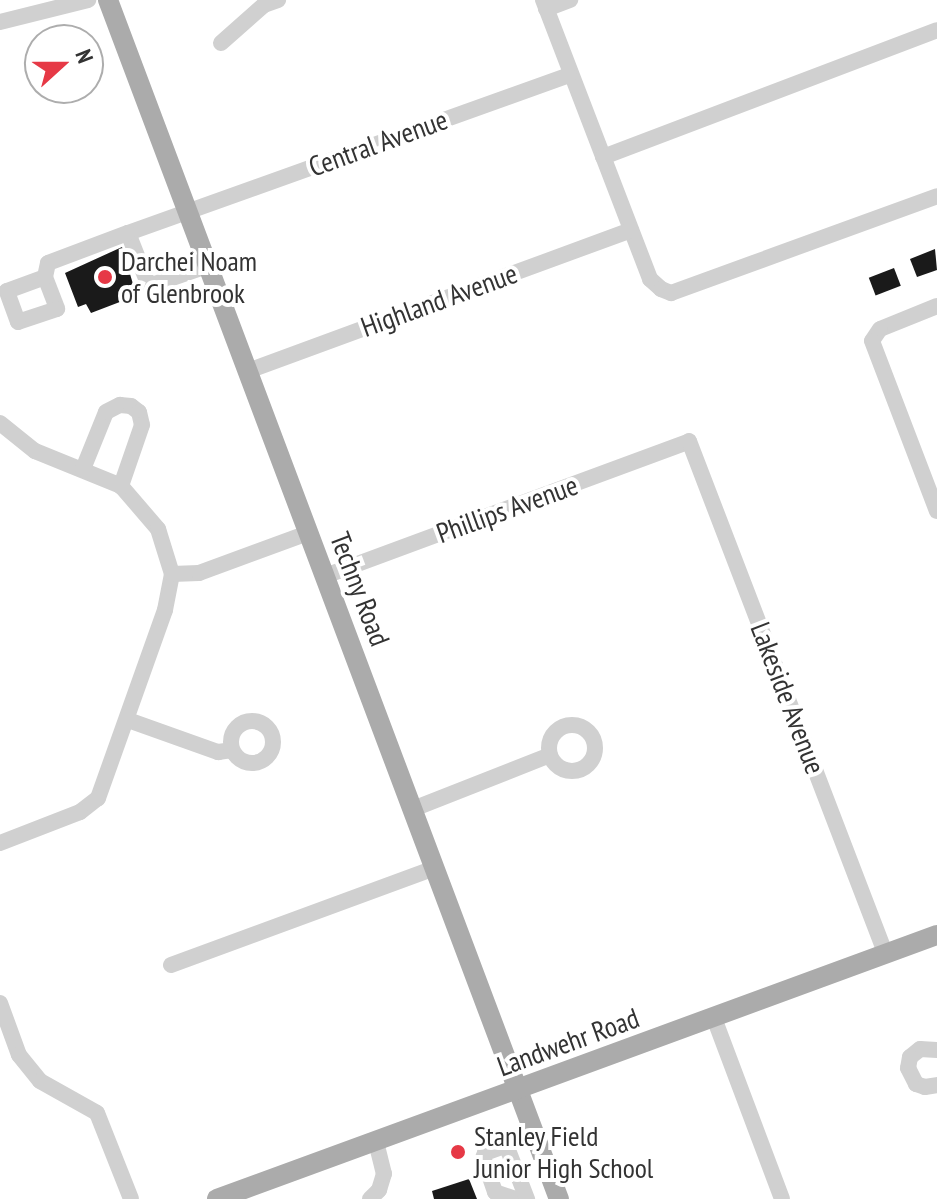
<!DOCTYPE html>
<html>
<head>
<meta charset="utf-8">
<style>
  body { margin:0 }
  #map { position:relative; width:937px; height:1199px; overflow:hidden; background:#fff; font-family:"PT Sans Narrow",sans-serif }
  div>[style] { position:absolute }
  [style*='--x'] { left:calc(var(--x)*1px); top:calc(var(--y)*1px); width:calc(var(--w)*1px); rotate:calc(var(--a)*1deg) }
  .building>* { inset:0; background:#1a1a1a; transform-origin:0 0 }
  .minor>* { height:16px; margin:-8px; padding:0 8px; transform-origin:8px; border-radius:8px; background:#d0d0d0 }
  .minor>.ring { margin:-8px; padding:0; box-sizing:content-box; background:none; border:16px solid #d0d0d0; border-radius:50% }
  .major>* { height:20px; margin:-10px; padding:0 10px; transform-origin:10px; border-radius:10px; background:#ababab }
  .dots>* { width:22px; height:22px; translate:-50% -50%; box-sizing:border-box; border:4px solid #fff; border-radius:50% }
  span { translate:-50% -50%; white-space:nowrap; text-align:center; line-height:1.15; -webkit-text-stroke:8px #fff; paint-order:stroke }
  .street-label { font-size:28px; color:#333 }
  .poi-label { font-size:28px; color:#333 }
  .left { translate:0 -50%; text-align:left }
  .north { position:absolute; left:24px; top:24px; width:80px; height:80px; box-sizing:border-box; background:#fff; border:2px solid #adadad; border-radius:50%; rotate:69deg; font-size:22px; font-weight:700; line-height:32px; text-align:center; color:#333 }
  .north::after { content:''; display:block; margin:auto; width:28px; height:36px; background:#e63946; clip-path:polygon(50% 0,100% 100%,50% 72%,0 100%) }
</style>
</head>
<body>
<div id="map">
  <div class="building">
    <div style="clip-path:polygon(122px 247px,133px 284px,122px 291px,125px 300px,91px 313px,86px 304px,78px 307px,65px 273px)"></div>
    <div style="clip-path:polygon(935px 249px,937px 270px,917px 277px,910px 259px)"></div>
    <div style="left:894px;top:268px;width:19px;height:27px;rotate:69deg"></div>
    <div style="clip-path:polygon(469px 1179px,477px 1199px,434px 1199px,432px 1191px)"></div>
  </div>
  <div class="minor">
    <div style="--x:543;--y:0;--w:299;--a:69"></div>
    <div style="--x:650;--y:279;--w:15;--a:42"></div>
    <div style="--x:661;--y:289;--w:11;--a:22"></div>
    <div style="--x:671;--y:293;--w:283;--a:-20"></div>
    <div style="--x:546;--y:9;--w:26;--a:-21"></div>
    <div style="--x:0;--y:22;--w:91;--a:-14"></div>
    <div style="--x:221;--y:43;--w:57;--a:-41.5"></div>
    <div style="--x:264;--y:5;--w:15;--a:-20"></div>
    <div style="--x:603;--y:157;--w:357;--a:-20.8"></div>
    <div style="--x:207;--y:266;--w:61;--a:161"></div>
    <div style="--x:149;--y:286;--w:57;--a:-111.6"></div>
    <div style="--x:128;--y:233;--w:468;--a:-19.7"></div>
    <div style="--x:45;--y:277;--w:34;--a:69"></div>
    <div style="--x:57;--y:309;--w:41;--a:161.6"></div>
    <div style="--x:18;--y:322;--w:33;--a:-110"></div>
    <div style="--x:7;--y:291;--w:40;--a:-20.2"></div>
    <div style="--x:45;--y:277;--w:14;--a:-78"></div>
    <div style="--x:48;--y:263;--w:85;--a:-20.6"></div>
    <div style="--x:937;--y:306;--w:61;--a:158"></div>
    <div style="--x:880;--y:329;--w:14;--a:124"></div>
    <div style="--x:872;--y:341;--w:182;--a:69.1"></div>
    <div style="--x:248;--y:371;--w:408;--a:-20.2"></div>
    <div style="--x:0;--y:423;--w:45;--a:38.7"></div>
    <div style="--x:35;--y:451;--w:93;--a:22.1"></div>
    <div style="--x:121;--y:486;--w:57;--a:49.3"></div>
    <div style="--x:158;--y:529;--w:47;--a:72.7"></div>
    <div style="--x:172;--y:574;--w:37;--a:101"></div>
    <div style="--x:165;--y:610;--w:200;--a:109.6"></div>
    <div style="--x:98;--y:798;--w:23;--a:142"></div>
    <div style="--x:80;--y:812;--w:86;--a:158.8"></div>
    <div style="--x:83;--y:469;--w:61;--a:-68"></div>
    <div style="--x:106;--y:412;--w:16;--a:-27"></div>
    <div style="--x:120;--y:405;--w:11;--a:5"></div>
    <div style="--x:131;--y:406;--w:10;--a:37"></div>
    <div style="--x:139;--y:412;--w:13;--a:77"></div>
    <div style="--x:142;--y:425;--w:65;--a:109"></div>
    <div style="--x:172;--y:574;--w:27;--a:-2"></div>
    <div style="--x:199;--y:573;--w:116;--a:-20.2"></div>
    <div style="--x:325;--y:576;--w:388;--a:-20.3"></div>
    <div style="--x:689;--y:441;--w:550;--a:69.03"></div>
    <div style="--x:128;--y:720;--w:96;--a:19.6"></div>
    <div style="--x:218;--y:752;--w:14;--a:-8"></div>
    <div class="ring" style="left:231px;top:721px;width:26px;height:26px"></div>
    <div class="ring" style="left:549px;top:725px;width:30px;height:30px"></div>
    <div style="--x:413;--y:809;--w:147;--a:-21.5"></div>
    <div style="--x:171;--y:965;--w:281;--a:-20.2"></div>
    <div style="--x:0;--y:1003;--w:55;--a:69.9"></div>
    <div style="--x:19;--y:1055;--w:33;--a:51"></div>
    <div style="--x:40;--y:1081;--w:65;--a:29.3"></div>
    <div style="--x:97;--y:1113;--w:92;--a:68.4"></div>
    <div style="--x:714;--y:1018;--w:193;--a:69.4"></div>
    <div style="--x:937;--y:1050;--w:17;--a:-177"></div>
    <div style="--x:920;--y:1049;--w:13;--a:141"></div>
    <div style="--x:910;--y:1057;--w:11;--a:100"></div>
    <div style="--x:908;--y:1068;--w:18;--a:63"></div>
    <div style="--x:916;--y:1084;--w:9;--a:18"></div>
    <div style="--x:925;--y:1087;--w:12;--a:-9"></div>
    <div style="--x:370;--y:1199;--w:13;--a:-45"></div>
    <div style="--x:379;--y:1190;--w:17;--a:-73"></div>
    <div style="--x:384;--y:1174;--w:33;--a:-104"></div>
    <div style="--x:516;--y:1199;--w:22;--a:-162"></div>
    <div style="--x:495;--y:1192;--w:36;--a:-109"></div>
    <div style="--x:483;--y:1158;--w:5;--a:-68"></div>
    <div style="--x:485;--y:1153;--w:20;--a:-20"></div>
    <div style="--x:504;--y:1146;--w:6;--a:45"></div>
    <div style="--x:508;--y:1150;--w:53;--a:68.8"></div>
  </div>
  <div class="major">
    <div style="--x:108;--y:0;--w:1281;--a:69.39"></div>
    <div style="--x:217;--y:1199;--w:767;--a:-20.14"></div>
  </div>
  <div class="dots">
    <div style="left:105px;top:277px;background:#e63946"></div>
    <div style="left:458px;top:1152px;background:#e63946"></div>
  </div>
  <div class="street-label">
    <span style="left:378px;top:143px;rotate:-20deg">Central Avenue</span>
    <span style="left:439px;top:300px;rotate:-20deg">Highland Avenue</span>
    <span style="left:507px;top:509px;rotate:-20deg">Phillips Avenue</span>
    <span style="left:360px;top:589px;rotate:69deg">Techny Road</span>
    <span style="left:788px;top:698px;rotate:69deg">Lakeside Avenue</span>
    <span style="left:568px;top:1042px;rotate:-20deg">Landwehr Road</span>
  </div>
  <div class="poi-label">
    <span class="left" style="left:121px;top:277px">Darchei Noam<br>of Glenbrook</span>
    <span class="left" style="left:474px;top:1152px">Stanley Field<br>Junior High School</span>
  </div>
  <div class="north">N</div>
</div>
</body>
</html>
